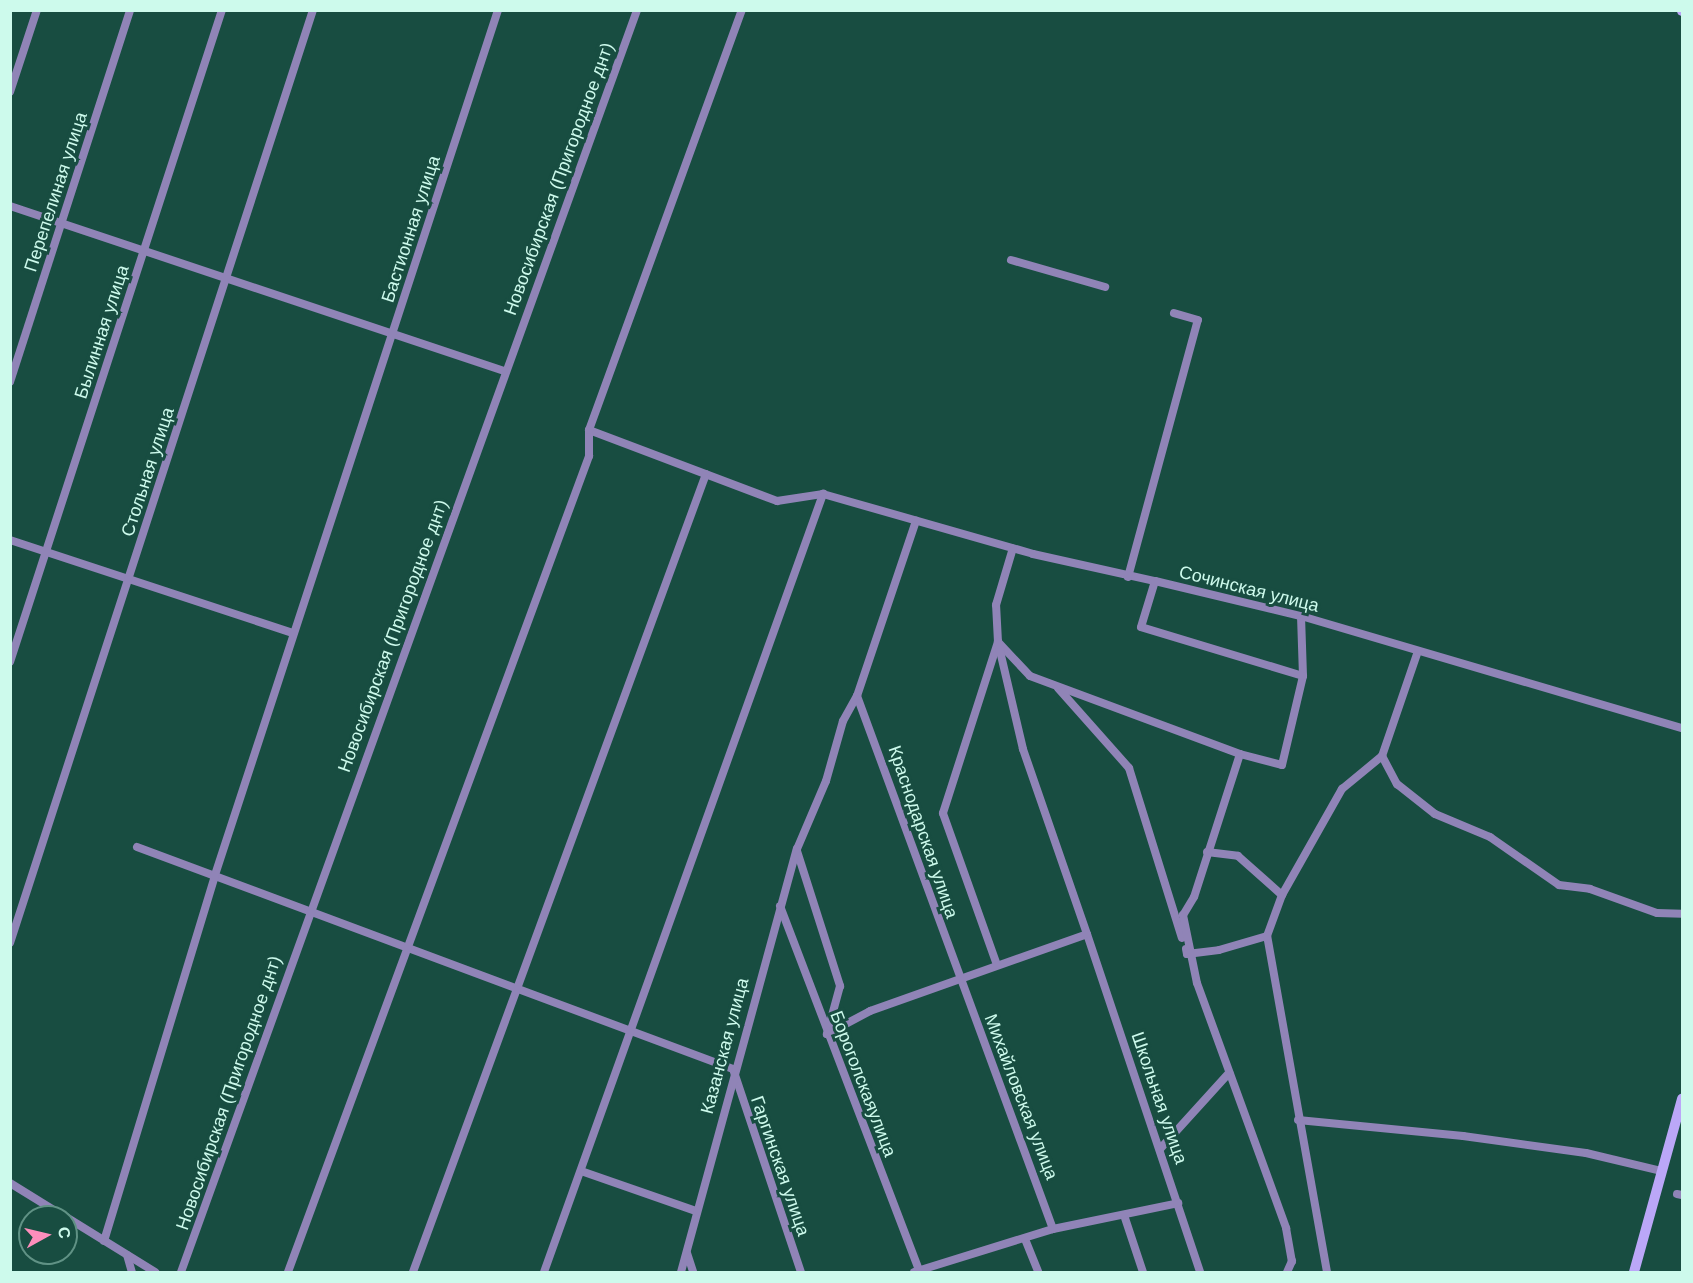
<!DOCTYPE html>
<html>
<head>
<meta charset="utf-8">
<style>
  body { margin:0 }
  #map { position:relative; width:1693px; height:1283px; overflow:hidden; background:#184d41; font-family:Helvetica,sans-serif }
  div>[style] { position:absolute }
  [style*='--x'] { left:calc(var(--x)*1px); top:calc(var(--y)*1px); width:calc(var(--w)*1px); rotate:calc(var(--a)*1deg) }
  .street>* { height:8px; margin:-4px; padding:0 4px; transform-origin:4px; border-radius:4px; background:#9084b7 }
  .secondary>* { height:10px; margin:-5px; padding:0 5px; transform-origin:5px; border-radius:5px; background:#bba7f8 }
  span { translate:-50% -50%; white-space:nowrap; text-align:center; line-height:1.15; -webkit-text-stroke:6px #184d41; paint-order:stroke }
  .street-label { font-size:18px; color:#cdfaec }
  .frame { position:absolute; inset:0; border:12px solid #cdfaec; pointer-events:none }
  .north { position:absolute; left:18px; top:1205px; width:60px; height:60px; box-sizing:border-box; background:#184d41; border:2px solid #609285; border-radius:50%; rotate:82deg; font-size:16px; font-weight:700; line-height:24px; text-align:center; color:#cdfaec }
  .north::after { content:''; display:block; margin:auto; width:21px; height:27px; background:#fe8ebc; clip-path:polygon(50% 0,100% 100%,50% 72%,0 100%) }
</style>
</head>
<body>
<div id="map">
  <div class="street">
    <div style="--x:10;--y:92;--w:86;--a:-71.8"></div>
    <div style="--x:10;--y:206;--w:521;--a:18.47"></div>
    <div style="--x:1011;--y:260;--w:98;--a:16"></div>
    <div style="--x:10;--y:382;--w:391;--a:-72.1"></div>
    <div style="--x:589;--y:430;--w:201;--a:20.7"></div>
    <div style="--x:777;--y:501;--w:47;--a:-8.7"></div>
    <div style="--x:823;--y:494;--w:218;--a:15.9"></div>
    <div style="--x:1033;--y:554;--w:125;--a:12.5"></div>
    <div style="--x:10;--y:540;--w:298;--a:18.2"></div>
    <div style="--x:1128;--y:577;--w:266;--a:-74.8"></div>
    <div style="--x:1198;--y:320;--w:25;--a:-164"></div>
    <div style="--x:999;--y:643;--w:45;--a:46.8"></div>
    <div style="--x:1030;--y:676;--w:224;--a:20.4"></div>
    <div style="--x:1240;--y:754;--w:43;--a:14.7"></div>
    <div style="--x:1282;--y:765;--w:91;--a:-76.7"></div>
    <div style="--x:1303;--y:676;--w:60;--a:-91.9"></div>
    <div style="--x:1418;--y:651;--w:111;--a:108.9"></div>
    <div style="--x:1382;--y:756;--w:32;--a:62"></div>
    <div style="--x:1397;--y:784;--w:48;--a:38.3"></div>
    <div style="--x:1435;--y:814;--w:60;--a:22.7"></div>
    <div style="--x:1490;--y:837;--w:84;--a:34.8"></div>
    <div style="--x:1559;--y:885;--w:31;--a:7"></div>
    <div style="--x:1590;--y:889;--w:71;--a:19.7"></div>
    <div style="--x:1657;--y:913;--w:25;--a:2"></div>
    <div style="--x:10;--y:662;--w:686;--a:-71.99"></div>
    <div style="--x:1303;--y:676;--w:169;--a:-163.2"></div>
    <div style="--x:1141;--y:627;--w:48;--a:-73.1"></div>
    <div style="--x:1155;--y:581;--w:150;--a:13.5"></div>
    <div style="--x:1301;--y:616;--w:397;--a:16.4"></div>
    <div style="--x:1058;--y:688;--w:107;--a:48.4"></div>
    <div style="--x:1129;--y:768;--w:178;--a:72.7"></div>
    <div style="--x:857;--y:696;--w:568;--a:69.81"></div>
    <div style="--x:1240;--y:754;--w:150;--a:107.8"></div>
    <div style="--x:1194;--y:897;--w:21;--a:121"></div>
    <div style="--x:1183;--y:915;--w:69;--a:78.4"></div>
    <div style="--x:1197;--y:983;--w:261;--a:70"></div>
    <div style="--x:1286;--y:1228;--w:34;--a:80"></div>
    <div style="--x:1292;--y:1261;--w:12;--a:114"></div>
    <div style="--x:137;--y:847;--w:636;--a:20.43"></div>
    <div style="--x:733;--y:1069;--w:214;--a:71.5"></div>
    <div style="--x:797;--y:851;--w:142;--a:72.3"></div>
    <div style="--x:840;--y:986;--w:50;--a:105.2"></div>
    <div style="--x:1207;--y:852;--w:31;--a:7"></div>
    <div style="--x:1238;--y:856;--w:59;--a:41.6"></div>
    <div style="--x:780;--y:906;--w:392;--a:69.1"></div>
    <div style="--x:1087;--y:934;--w:356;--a:71.5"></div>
    <div style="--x:10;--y:943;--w:981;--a:-72.01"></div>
    <div style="--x:1186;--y:949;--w:5;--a:79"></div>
    <div style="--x:1187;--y:954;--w:32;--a:-7"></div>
    <div style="--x:1219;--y:950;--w:50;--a:-16.3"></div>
    <div style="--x:997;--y:965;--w:161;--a:-109.6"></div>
    <div style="--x:943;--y:813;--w:180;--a:-72.2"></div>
    <div style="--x:998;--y:642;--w:37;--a:-93"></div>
    <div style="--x:996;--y:605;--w:59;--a:-73.4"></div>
    <div style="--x:827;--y:1034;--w:49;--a:-28.1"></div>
    <div style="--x:870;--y:1011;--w:230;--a:-19.5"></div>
    <div style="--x:1087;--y:934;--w:196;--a:-109.1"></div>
    <div style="--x:1023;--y:749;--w:110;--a:-103.2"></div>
    <div style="--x:1298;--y:1120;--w:166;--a:5.5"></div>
    <div style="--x:1463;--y:1136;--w:124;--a:7.9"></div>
    <div style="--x:1586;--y:1153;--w:77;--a:13.5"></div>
    <div style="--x:1160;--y:1149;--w:103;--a:-47.8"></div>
    <div style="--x:581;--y:1171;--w:122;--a:19.2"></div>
    <div style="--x:10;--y:1183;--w:65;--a:31.7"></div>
    <div style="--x:1677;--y:1194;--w:5;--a:11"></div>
    <div style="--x:1124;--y:1215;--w:60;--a:71.6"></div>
    <div style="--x:66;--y:1217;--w:105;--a:31.7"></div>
    <div style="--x:1025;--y:1239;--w:35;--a:68"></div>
    <div style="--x:104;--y:1241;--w:379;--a:-73.1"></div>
    <div style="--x:214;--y:878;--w:913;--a:-71.88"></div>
    <div style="--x:687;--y:1253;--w:20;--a:72"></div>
    <div style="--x:127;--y:1255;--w:18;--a:74"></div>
    <div style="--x:181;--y:1272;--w:1342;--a:-70.13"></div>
    <div style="--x:288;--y:1272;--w:870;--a:-69.75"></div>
    <div style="--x:589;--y:456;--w:26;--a:-90"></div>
    <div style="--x:589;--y:430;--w:447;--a:-70"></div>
    <div style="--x:413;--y:1272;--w:850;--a:-69.84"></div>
    <div style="--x:544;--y:1272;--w:827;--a:-70.27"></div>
    <div style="--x:681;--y:1272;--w:439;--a:-74.7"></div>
    <div style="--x:797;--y:849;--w:74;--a:-66.9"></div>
    <div style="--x:826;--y:781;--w:62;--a:-74.2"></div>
    <div style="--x:843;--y:721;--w:29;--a:-61"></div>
    <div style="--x:857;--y:696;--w:185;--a:-71.4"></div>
    <div style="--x:914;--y:1272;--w:145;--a:-17.2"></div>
    <div style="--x:1053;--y:1229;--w:128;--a:-11.7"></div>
    <div style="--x:1327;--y:1272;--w:341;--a:-100.1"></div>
    <div style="--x:1267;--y:936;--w:44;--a:-69.9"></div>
    <div style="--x:1282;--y:895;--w:122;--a:-60.5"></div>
    <div style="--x:1342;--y:789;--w:52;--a:-39.5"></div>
  </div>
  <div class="secondary">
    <div style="--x:1682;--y:10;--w:1;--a:90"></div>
    <div style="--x:1634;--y:1272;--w:180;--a:-74.5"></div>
  </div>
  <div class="street-label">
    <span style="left:559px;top:179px;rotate:-70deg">Новосибирская (Пригородное днт)</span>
    <span style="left:56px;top:192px;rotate:-72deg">Перепелиная улица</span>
    <span style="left:411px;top:229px;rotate:-72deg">Бастионная улица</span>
    <span style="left:102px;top:332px;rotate:-72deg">Былинная улица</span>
    <span style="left:148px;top:472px;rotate:-72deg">Стольная улица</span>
    <span style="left:1249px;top:589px;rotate:14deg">Сочинская улица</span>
    <span style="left:393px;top:636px;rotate:-70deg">Новосибирская (Пригородное днт)</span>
    <span style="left:923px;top:832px;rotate:71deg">Краснодарская улица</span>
    <span style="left:725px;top:1046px;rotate:-75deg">Казанская улица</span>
    <span style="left:863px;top:1084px;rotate:69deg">Бороголскаяулица</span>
    <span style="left:229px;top:1093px;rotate:-71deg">Новосибирская (Пригородное днт)</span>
    <span style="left:1021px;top:1097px;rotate:69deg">Михайловская улица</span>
    <span style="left:1159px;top:1098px;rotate:71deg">Школьная улица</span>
    <span style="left:780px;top:1166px;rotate:71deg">Гаргинская улица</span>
  </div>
  <div class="frame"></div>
  <div class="north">С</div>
</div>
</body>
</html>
